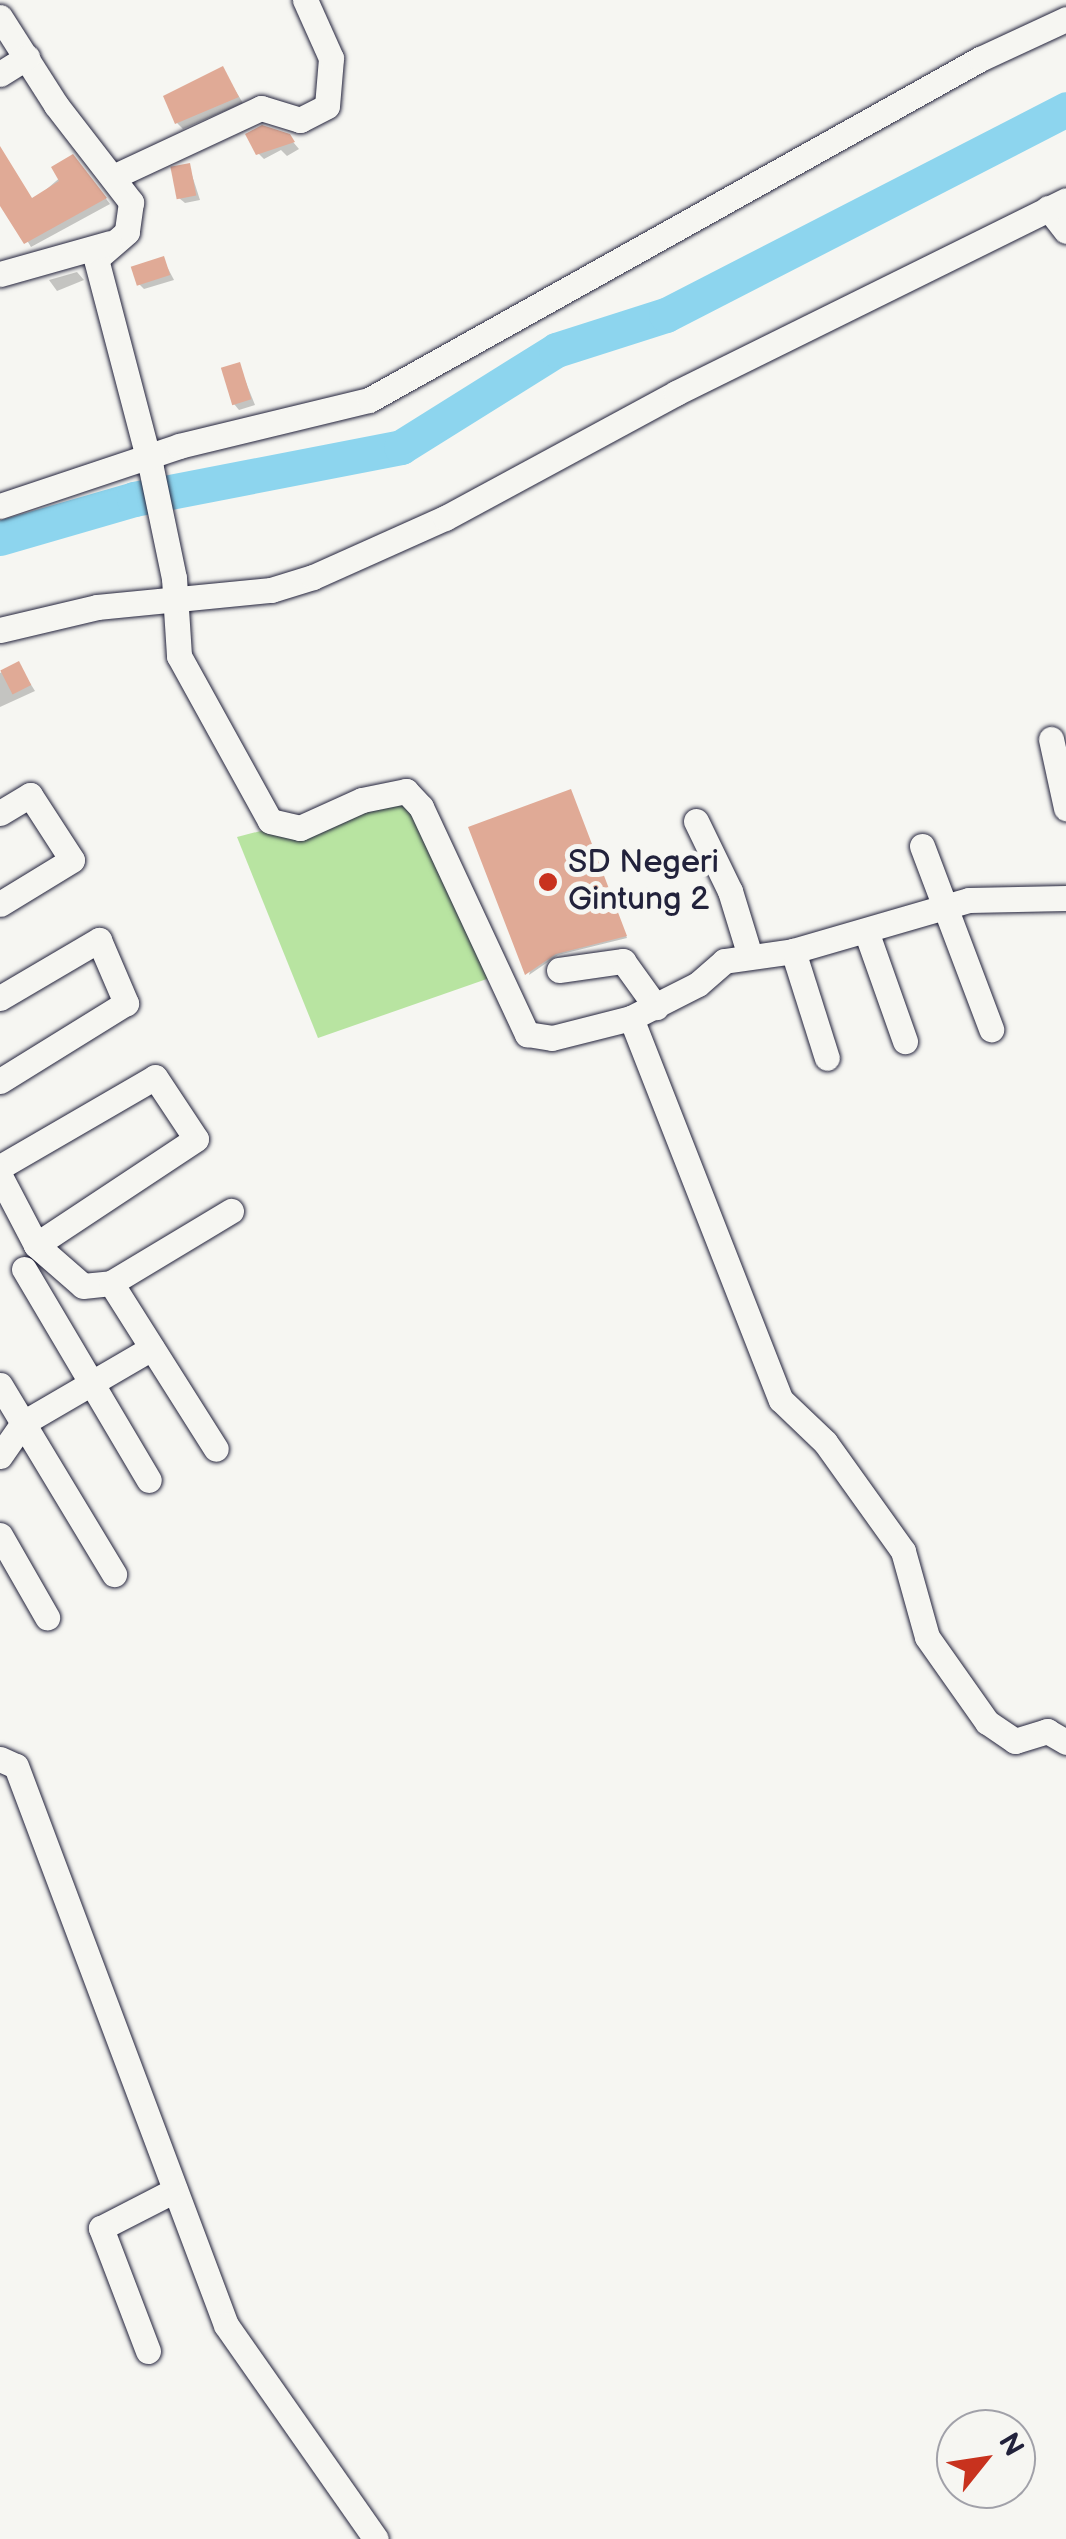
<!DOCTYPE html>
<html>
<head>
<meta charset="utf-8">
<style>
  body { margin:0 }
  #map { position:relative; width:1066px; height:2539px; overflow:hidden; background:#f6f6f2; font-family:"Balsamiq Sans",sans-serif }
  div>[style] { position:absolute }
  [style*='--x'] { left:calc(var(--x)*1px); top:calc(var(--y)*1px); width:calc(var(--w)*1px); rotate:calc(var(--a)*1deg) }
  .green>* { inset:0; background:#b8e4a1 }
  .shadow>* { inset:0; background:#0003 }
  .river>* { height:35px; margin:-17.5px; padding:0 17.5px; transform-origin:17.5px; border-radius:17.5px; background:#8dd5ee }
  .building>* { inset:0; background:#e0aa96; transform-origin:0 0 }
  .roads { filter:drop-shadow(0 0 2px #22223b) drop-shadow(0 0 2px #22223b) }
  .minor>* { height:25px; margin:-12.5px; padding:0 12.5px; transform-origin:12.5px; border-radius:12.5px; background:#f6f6f2 }
  .dots>* { width:28px; height:28px; translate:-50% -50%; box-sizing:border-box; border:5px solid #f6f6f2; border-radius:50% }
  span { translate:-50% -50%; white-space:nowrap; text-align:center; line-height:1.15; -webkit-text-stroke:10px #f6f6f2; paint-order:stroke }
  .poi-label { font-size:32px; color:#22223b }
  .left { translate:0 -50%; text-align:left }
  .north { position:absolute; left:936px; top:2409px; width:100px; height:100px; box-sizing:border-box; background:#f6f6f2; border:2px solid #a1a1a9; border-radius:50%; rotate:60deg; font-size:28px; font-weight:700; line-height:40px; text-align:center; color:#22223b }
  .north::after { content:''; display:block; margin:auto; width:35px; height:45px; background:#c8321e; clip-path:polygon(50% 0,100% 100%,50% 72%,0 100%) }
</style>
</head>
<body>
<div id="map">
  <div class="green">
    <div style="clip-path:polygon(420px 790px,504px 973px,318px 1038px,237px 837px)"></div>
  </div>
  <div class="shadow">
    <div style="clip-path:polygon(222px 69px,243px 103px,183px 129px,177px 123px)"></div>
    <div style="clip-path:polygon(288px 136px,299px 149px,287px 156px,281px 150px,264px 159px,258px 153px)"></div>
    <div style="clip-path:polygon(0 155px,33px 201px,78px 162px,110px 204px,31px 247px,0 196px)"></div>
    <div style="clip-path:polygon(189px 166px,200px 200px,185px 203px,179px 198px)"></div>
    <div style="clip-path:polygon(163px 259px,174px 280px,144px 289px,138px 283px)"></div>
    <div style="clip-path:polygon(77px 272px,84px 280px,57px 291px,49px 280px)"></div>
    <div style="clip-path:polygon(239px 365px,255px 405px,239px 410px,234px 404px)"></div>
    <div style="clip-path:polygon(18px 664px,35px 691px,0 707px,0 673px)"></div>
    <div style="clip-path:polygon(572px 794px,627px 938px,558px 955px,529px 975px)"></div>
  </div>
  <div class="river">
    <div style="--x:0;--y:538;--w:140;--a:-16.2"></div>
    <div style="--x:134;--y:499;--w:272;--a:-11"></div>
    <div style="--x:401;--y:447;--w:183;--a:-32"></div>
    <div style="--x:556;--y:350;--w:115;--a:-17.7"></div>
    <div style="--x:666;--y:315;--w:450;--a:-27.2"></div>
  </div>
  <div class="building">
    <div style="clip-path:polygon(223px 66px,239px 97px,175px 124px,163px 96px)"></div>
    <div style="clip-path:polygon(262px 125px,290px 134px,295px 142px,256px 155px,245px 134px)"></div>
    <div style="clip-path:polygon(0 146px,32px 198px,59px 181px,51px 167px,73px 154px,107px 198px,24px 244px,0 206px)"></div>
    <div style="left:190px;top:163px;width:33px;height:20px;rotate:79deg"></div>
    <div style="left:164px;top:256px;width:20px;height:35px;rotate:72deg"></div>
    <div style="left:240px;top:362px;width:39px;height:20px;rotate:73deg"></div>
    <div style="left:19px;top:661px;width:27px;height:21px;rotate:63deg"></div>
    <div style="clip-path:polygon(571px 789px,627px 936px,556px 954px,525px 975px,468px 827px)"></div>
  </div>
  <div class="roads">
    <div class="minor">
      <div style="--x:0;--y:17;--w:104;--a:57.5"></div>
      <div style="--x:56;--y:105;--w:123;--a:52.3"></div>
      <div style="--x:131;--y:202;--w:30;--a:98"></div>
      <div style="--x:127;--y:232;--w:41;--a:138.9"></div>
      <div style="--x:96;--y:259;--w:216;--a:75.3"></div>
      <div style="--x:151;--y:468;--w:112;--a:78.2"></div>
      <div style="--x:174;--y:578;--w:78;--a:86.3"></div>
      <div style="--x:179;--y:656;--w:188;--a:61.1"></div>
      <div style="--x:270;--y:821;--w:31;--a:13"></div>
      <div style="--x:300;--y:828;--w:68;--a:-24.3"></div>
      <div style="--x:362;--y:800;--w:45;--a:-11.6"></div>
      <div style="--x:406;--y:791;--w:22;--a:47"></div>
      <div style="--x:421;--y:807;--w:251;--a:65"></div>
      <div style="--x:527;--y:1034;--w:25;--a:9"></div>
      <div style="--x:552;--y:1038;--w:81;--a:-14.2"></div>
      <div style="--x:631;--y:1018;--w:410;--a:68.6"></div>
      <div style="--x:781;--y:1400;--w:61;--a:43.7"></div>
      <div style="--x:825;--y:1442;--w:134;--a:54.4"></div>
      <div style="--x:903;--y:1551;--w:89;--a:74.4"></div>
      <div style="--x:927;--y:1637;--w:104;--a:54.8"></div>
      <div style="--x:987;--y:1722;--w:34;--a:34"></div>
      <div style="--x:1015;--y:1741;--w:34;--a:-17"></div>
      <div style="--x:1047;--y:1731;--w:22;--a:30"></div>
      <div style="--x:0;--y:74;--w:32;--a:-32"></div>
      <div style="--x:115;--y:176;--w:161;--a:-25"></div>
      <div style="--x:261;--y:108;--w:41;--a:17.1"></div>
      <div style="--x:300;--y:120;--w:30;--a:-27"></div>
      <div style="--x:327;--y:106;--w:48;--a:-85.2"></div>
      <div style="--x:331;--y:58;--w:64;--a:-114.1"></div>
      <div style="--x:1048;--y:208;--w:29;--a:52"></div>
      <div style="--x:0;--y:274;--w:114;--a:-15.7"></div>
      <div style="--x:0;--y:506;--w:189;--a:-18.5"></div>
      <div style="--x:179;--y:446;--w:195;--a:-13.6"></div>
      <div style="--x:369;--y:400;--w:700;--a:-29.17"></div>
      <div style="--x:980;--y:59;--w:95;--a:-24.9"></div>
      <div style="--x:0;--y:630;--w:100;--a:-13.3"></div>
      <div style="--x:97;--y:607;--w:175;--a:-5.6"></div>
      <div style="--x:271;--y:590;--w:44;--a:-17.2"></div>
      <div style="--x:313;--y:577;--w:145;--a:-24.1"></div>
      <div style="--x:445;--y:518;--w:263;--a:-28.4"></div>
      <div style="--x:676;--y:393;--w:435;--a:-26.3"></div>
      <div style="--x:1051;--y:739;--w:71;--a:77.7"></div>
      <div style="--x:0;--y:813;--w:35;--a:-31"></div>
      <div style="--x:30;--y:795;--w:77;--a:57.1"></div>
      <div style="--x:72;--y:860;--w:84;--a:148.6"></div>
      <div style="--x:696;--y:821;--w:78;--a:64.1"></div>
      <div style="--x:730;--y:891;--w:68;--a:72.9"></div>
      <div style="--x:922;--y:846;--w:196;--a:69.3"></div>
      <div style="--x:866;--y:931;--w:117;--a:70.5"></div>
      <div style="--x:793;--y:951;--w:112;--a:72.4"></div>
      <div style="--x:559;--y:970;--w:65;--a:-8"></div>
      <div style="--x:623;--y:961;--w:57;--a:54.3"></div>
      <div style="--x:0;--y:998;--w:115;--a:-30.4"></div>
      <div style="--x:99;--y:940;--w:69;--a:66.8"></div>
      <div style="--x:126;--y:1003;--w:148;--a:148.2"></div>
      <div style="--x:631;--y:1018;--w:75;--a:-26.9"></div>
      <div style="--x:698;--y:984;--w:35;--a:-41"></div>
      <div style="--x:724;--y:961;--w:70;--a:-8.2"></div>
      <div style="--x:793;--y:951;--w:183;--a:-16.2"></div>
      <div style="--x:969;--y:900;--w:97;--a:-1.2"></div>
      <div style="--x:0;--y:1167;--w:179;--a:-30.1"></div>
      <div style="--x:155;--y:1077;--w:74;--a:56.5"></div>
      <div style="--x:196;--y:1139;--w:192;--a:146.5"></div>
      <div style="--x:0;--y:1176;--w:78;--a:62.4"></div>
      <div style="--x:36;--y:1245;--w:62;--a:41.1"></div>
      <div style="--x:83;--y:1286;--w:28;--a:-6"></div>
      <div style="--x:111;--y:1283;--w:196;--a:57.7"></div>
      <div style="--x:24;--y:1269;--w:245;--a:59.4"></div>
      <div style="--x:111;--y:1283;--w:140;--a:-31"></div>
      <div style="--x:0;--y:1385;--w:221;--a:58.9"></div>
      <div style="--x:0;--y:1456;--w:40;--a:-55.1"></div>
      <div style="--x:23;--y:1423;--w:149;--a:-30.2"></div>
      <div style="--x:0;--y:1535;--w:95;--a:60.2"></div>
      <div style="--x:0;--y:1759;--w:17;--a:24"></div>
      <div style="--x:16;--y:1766;--w:597;--a:69.41"></div>
      <div style="--x:226;--y:2325;--w:261;--a:55"></div>
      <div style="--x:148;--y:2351;--w:132;--a:-110.9"></div>
      <div style="--x:101;--y:2228;--w:83;--a:-27.2"></div>
    </div>
  </div>
  <div class="dots">
    <div style="left:548px;top:882px;background:#c8321e"></div>
  </div>
  <div class="poi-label">
    <span class="left" style="left:568px;top:882px">SD Negeri<br>Gintung 2</span>
  </div>
  <div class="north">N</div>
</div>
</body>
</html>
